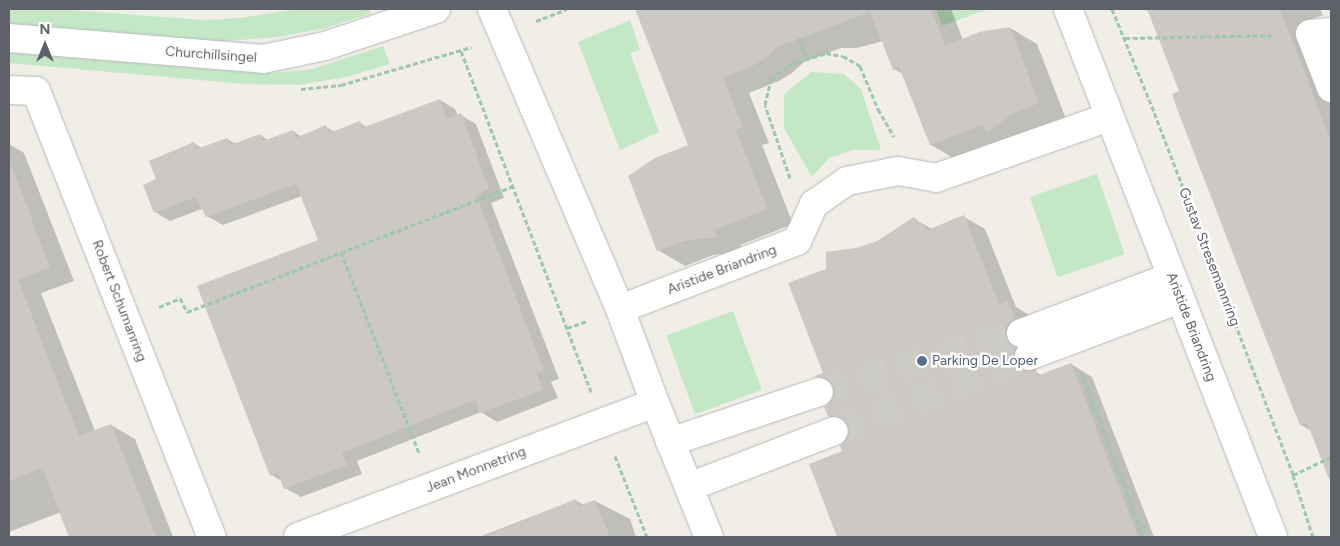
<!DOCTYPE html>
<html>
<head>
<meta charset="utf-8">
<style>
  body { margin:0 }
  #map { position:relative; width:1340px; height:546px; overflow:hidden; background:#f0eee7; font-family:Figtree,sans-serif }
  div>[style] { position:absolute }
  [style*='--x'] { left:calc(var(--x)*1px); top:calc(var(--y)*1px); width:calc(var(--w)*1px); rotate:calc(var(--a)*1deg) }
  .green>* { inset:0; background:#c4e7c5; transform-origin:0 0 }
  .shadow>* { inset:0; background:#0003 }
  .building>* { inset:0; background:#ccc8c4 }
  .minor-tunnel>* { height:28px; margin-top:-14px; transform-origin:0; background:repeating-linear-gradient(90deg,#cccbc7 0 28px,transparent 0 42px) }
  .path>* { height:3px; margin-top:-1.5px; transform-origin:0; background:repeating-linear-gradient(90deg,#9dc8ab 0 5px,transparent 0 7.5px) }
  .roads { filter:drop-shadow(0 0 1px #b7b8bd) drop-shadow(0 0 1px #b7b8bd) }
  .minor>* { height:28px; margin:-14px; padding:0 14px; transform-origin:14px; border-radius:14px; background:#fff }
  .dots>* { width:14px; height:14px; translate:-50% -50%; box-sizing:border-box; border:2px solid #fff; border-radius:50% }
  span { translate:-50% -50%; white-space:nowrap; text-align:center; line-height:1.15; -webkit-text-stroke:5px #fff; paint-order:stroke }
  .street-label { font-size:14px; color:#5e6167 }
  .service-label { font-size:14px; color:#4e5e75 }
  .left { translate:0 -50%; text-align:left }
  .frame { position:absolute; inset:0; border:10px solid #5e6167; pointer-events:none }
  .north { position:absolute; left:20px; top:20px; width:50px; height:50px; -webkit-text-stroke:4px #fff; paint-order:stroke; rotate:0deg; font-size:14px; font-weight:700; line-height:20px; text-align:center; color:#5e6167 }
  .north::after { content:''; display:block; margin:auto; width:18px; height:22px; background:#5e6167; clip-path:polygon(50% 0,100% 100%,50% 72%,0 100%) }
</style>
</head>
<body>
<div id="map">
  <div class="green">
    <div style="clip-path:polygon(9px 9px,58px 9px,203px 20px,240px 18px,297px 9px,369px 9px,371px 13px,326px 28px,277px 37px,203px 43px,9px 27px)"></div>
    <div style="clip-path:polygon(936px 9px,988px 9px,942px 26px)"></div>
    <div style="clip-path:polygon(630px 20px,640px 50px,630px 53px,659px 132px,620px 150px,578px 42px)"></div>
    <div style="clip-path:polygon(383px 46px,390px 64px,346px 77px,298px 85px,245px 84px,9px 63px,9px 52px,273px 73px,312px 69px)"></div>
    <div style="clip-path:polygon(812px 72px,844px 74px,861px 89px,881px 150px,853px 150px,829px 158px,812px 177px,784px 128px,784px 94px)"></div>
    <div style="left:1097px;top:174px;width:85px;height:71px;rotate:71deg"></div>
    <div style="left:733px;top:311px;width:84px;height:71px;rotate:70deg"></div>
  </div>
  <div class="shadow">
    <div style="clip-path:polygon(652px 9px,951px 9px,963px 40px,1010px 28px,1037px 44px,1066px 119px,957px 160px,931px 145px,903px 74px,894px 69px,883px 41px,857px 48px,841px 48px,804px 62px,792px 73px,779px 81px,749px 93px,769px 143px,762px 145px,793px 224px,740px 245px,743px 252px,713px 255px,685px 266px,658px 250px,689px 145px,638px 14px)"></div>
    <div style="clip-path:polygon(1143px 9px,1320px 9px,1323px 15px,1301px 23px,1331px 102px,1331px 481px,1312px 431px,1301px 425px,1181px 92px,1150px 12px)"></div>
    <div style="clip-path:polygon(440px 100px,455px 109px,458px 116px,461px 115px,476px 124px,504px 198px,491px 203px,559px 379px,551px 382px,558px 398px,497px 422px,481px 412px,357px 461px,362px 474px,301px 497px,285px 488px,283px 482px,272px 475px,319px 241px,302px 196px,223px 225px,207px 216px,204px 208px,170px 221px,155px 212px,194px 143px,203px 149px,227px 139px,236px 144px,260px 135px,268px 140px,293px 131px,302px 137px,326px 127px,335px 132px,360px 123px,368px 128px)"></div>
    <div style="clip-path:polygon(9px 144px,24px 153px,74px 281px,41px 293px,95px 431px,111px 425px,135px 439px,173px 537px,71px 537px,61px 512px,9px 532px)"></div>
    <div style="clip-path:polygon(964px 217px,985px 229px,1016px 307px,1029px 315px,1036px 331px,1036px 372px,1042px 376px,1071px 364px,1092px 377px,1154px 537px,838px 537px,810px 465px,843px 452px,851px 434px,850px 428px,829px 416px,835px 389px,816px 378px,824px 374px,828px 269px,856px 249px,878px 242px,914px 219px,932px 229px)"></div>
    <div style="clip-path:polygon(575px 500px,584px 505px,595px 501px,630px 519px,636px 537px,479px 537px)"></div>
  </div>
  <div class="building">
    <div style="clip-path:polygon(635px 9px,869px 9px,870px 12px,777px 47px,766px 58px,752px 66px,723px 78px,743px 127px,736px 130px,767px 209px,714px 230px,717px 237px,685px 241px,657px 251px,628px 176px,655px 158px,688px 145px)"></div>
    <div style="clip-path:polygon(869px 9px,931px 9px,945px 46px,979px 32px,1010px 27px,1039px 103px,1012px 114px,986px 133px,983px 125px,930px 145px,899px 67px,893px 70px)"></div>
    <div style="clip-path:polygon(1147px 9px,1280px 9px,1331px 141px,1331px 479px,1329px 479px,1307px 423px,1300px 425px,1294px 411px,1177px 109px,1172px 94px,1179px 91px)"></div>
    <div style="clip-path:polygon(440px 99px,447px 119px,461px 113px,489px 189px,476px 195px,544px 370px,537px 373px,543px 390px,480px 413px,475px 400px,342px 453px,347px 465px,284px 489px,278px 473px,270px 476px,197px 286px,318px 240px,296px 184px,206px 217px,196px 197px,154px 213px,143px 185px,156px 179px,149px 161px,194px 142px,197px 149px,227px 138px,230px 145px,260px 134px,263px 141px,293px 130px,296px 138px,326px 125px,329px 133px,360px 121px,362px 128px)"></div>
    <div style="clip-path:polygon(11px 165px,50px 267px,18px 280px,79px 436px,111px 424px,156px 537px,69px 537px,42px 468px,9px 481px,9px 166px)"></div>
    <div style="clip-path:polygon(964px 215px,999px 304px,1008px 301px,1015px 319px,1009px 323px,1006px 331px,1007px 339px,1016px 347px,1014px 354px,1015px 362px,1020px 368px,1026px 371px,1035px 370px,1037px 376px,1071px 363px,1138px 537px,837px 537px,809px 464px,842px 451px,840px 446px,846px 440px,849px 434px,849px 426px,843px 419px,836px 416px,828px 416px,824px 407px,831px 402px,834px 395px,834px 388px,830px 381px,823px 377px,813px 377px,823px 373px,788px 283px,826px 269px,826px 252px,856px 248px,877px 241px,914px 217px,927px 230px)"></div>
    <div style="clip-path:polygon(576px 499px,578px 506px,595px 500px,610px 537px,482px 537px)"></div>
  </div>
  <div class="minor-tunnel">
    <div style="--x:819;--y:392;--w:210;--a:-16.3"></div>
    <div style="--x:834;--y:431;--w:209;--a:-21"></div>
  </div>
  <div class="path">
    <div style="--x:1112;--y:9;--w:97;--a:67.7"></div>
    <div style="--x:1149;--y:99;--w:403;--a:69"></div>
    <div style="--x:1293;--y:475;--w:65;--a:72.1"></div>
    <div style="--x:536;--y:21;--w:33;--a:-21"></div>
    <div style="--x:799;--y:38;--w:22;--a:68"></div>
    <div style="--x:1125;--y:38;--w:150;--a:-1.1"></div>
    <div style="--x:461;--y:51;--w:365;--a:69.1"></div>
    <div style="--x:301;--y:89;--w:40;--a:-5.7"></div>
    <div style="--x:341;--y:85;--w:136;--a:-16.2"></div>
    <div style="--x:790;--y:178;--w:77;--a:-108.9"></div>
    <div style="--x:765;--y:105;--w:26;--a:-77"></div>
    <div style="--x:771;--y:80;--w:26;--a:-39"></div>
    <div style="--x:791;--y:64;--w:37;--a:-17"></div>
    <div style="--x:826;--y:53;--w:17;--a:10"></div>
    <div style="--x:843;--y:56;--w:20;--a:30"></div>
    <div style="--x:860;--y:66;--w:47;--a:67.3"></div>
    <div style="--x:878;--y:109;--w:32;--a:60"></div>
    <div style="--x:341;--y:252;--w:216;--a:68.8"></div>
    <div style="--x:159;--y:307;--w:23;--a:-23"></div>
    <div style="--x:180;--y:298;--w:16;--a:63"></div>
    <div style="--x:187;--y:312;--w:350;--a:-21.1"></div>
    <div style="--x:567;--y:328;--w:21;--a:-19"></div>
    <div style="--x:1081;--y:372;--w:177;--a:69.1"></div>
    <div style="--x:615;--y:456;--w:87;--a:68.4"></div>
    <div style="--x:1293;--y:475;--w:42;--a:-25.3"></div>
  </div>
  <div class="roads">
    <div class="minor">
      <div style="--x:492;--y:9;--w:326;--a:66.9"></div>
      <div style="--x:620;--y:309;--w:100;--a:69.6"></div>
      <div style="--x:655;--y:403;--w:144;--a:68.1"></div>
      <div style="--x:1068;--y:9;--w:566;--a:68.78"></div>
      <div style="--x:1331;--y:32;--w:21;--a:175"></div>
      <div style="--x:1310;--y:34;--w:58;--a:68.7"></div>
      <div style="--x:9;--y:38;--w:255;--a:4.7"></div>
      <div style="--x:263;--y:59;--w:63;--a:-11.8"></div>
      <div style="--x:325;--y:46;--w:117;--a:-18.4"></div>
      <div style="--x:9;--y:90;--w:27;--a:2"></div>
      <div style="--x:36;--y:91;--w:479;--a:68.5"></div>
      <div style="--x:620;--y:309;--w:190;--a:-21"></div>
      <div style="--x:797;--y:241;--w:41;--a:-65.3"></div>
      <div style="--x:814;--y:204;--w:40;--a:-34.9"></div>
      <div style="--x:847;--y:181;--w:52;--a:-11.1"></div>
      <div style="--x:898;--y:171;--w:39;--a:10"></div>
      <div style="--x:936;--y:178;--w:183;--a:-19.4"></div>
      <div style="--x:1021;--y:333;--w:160;--a:-20.5"></div>
      <div style="--x:1029;--y:356;--w:161;--a:-20.7"></div>
      <div style="--x:670;--y:442;--w:157;--a:-18.6"></div>
      <div style="--x:689;--y:487;--w:155;--a:-21.1"></div>
      <div style="--x:298;--y:537;--w:381;--a:-20.6"></div>
    </div>
  </div>
  <div class="dots">
    <div style="left:922px;top:361px;background:#5c6f8a"></div>
  </div>
  <div class="street-label">
    <span style="left:211px;top:55px;rotate:4deg">Churchillsingel</span>
    <span style="left:1209px;top:257px;rotate:69deg">Gustav Stresemannring</span>
    <span style="left:722px;top:270px;rotate:-21deg">Aristide Briandring</span>
    <span style="left:119px;top:301px;rotate:69deg">Robert Schumanring</span>
    <span style="left:1191px;top:327px;rotate:69deg">Aristide Briandring</span>
    <span style="left:476px;top:470px;rotate:-21deg">Jean Monnetring</span>
  </div>
  <div class="service-label">
    <span class="left" style="left:932px;top:361px">Parking De Loper</span>
  </div>
  <div class="frame"></div>
  <div class="north">N</div>
</div>
</body>
</html>
